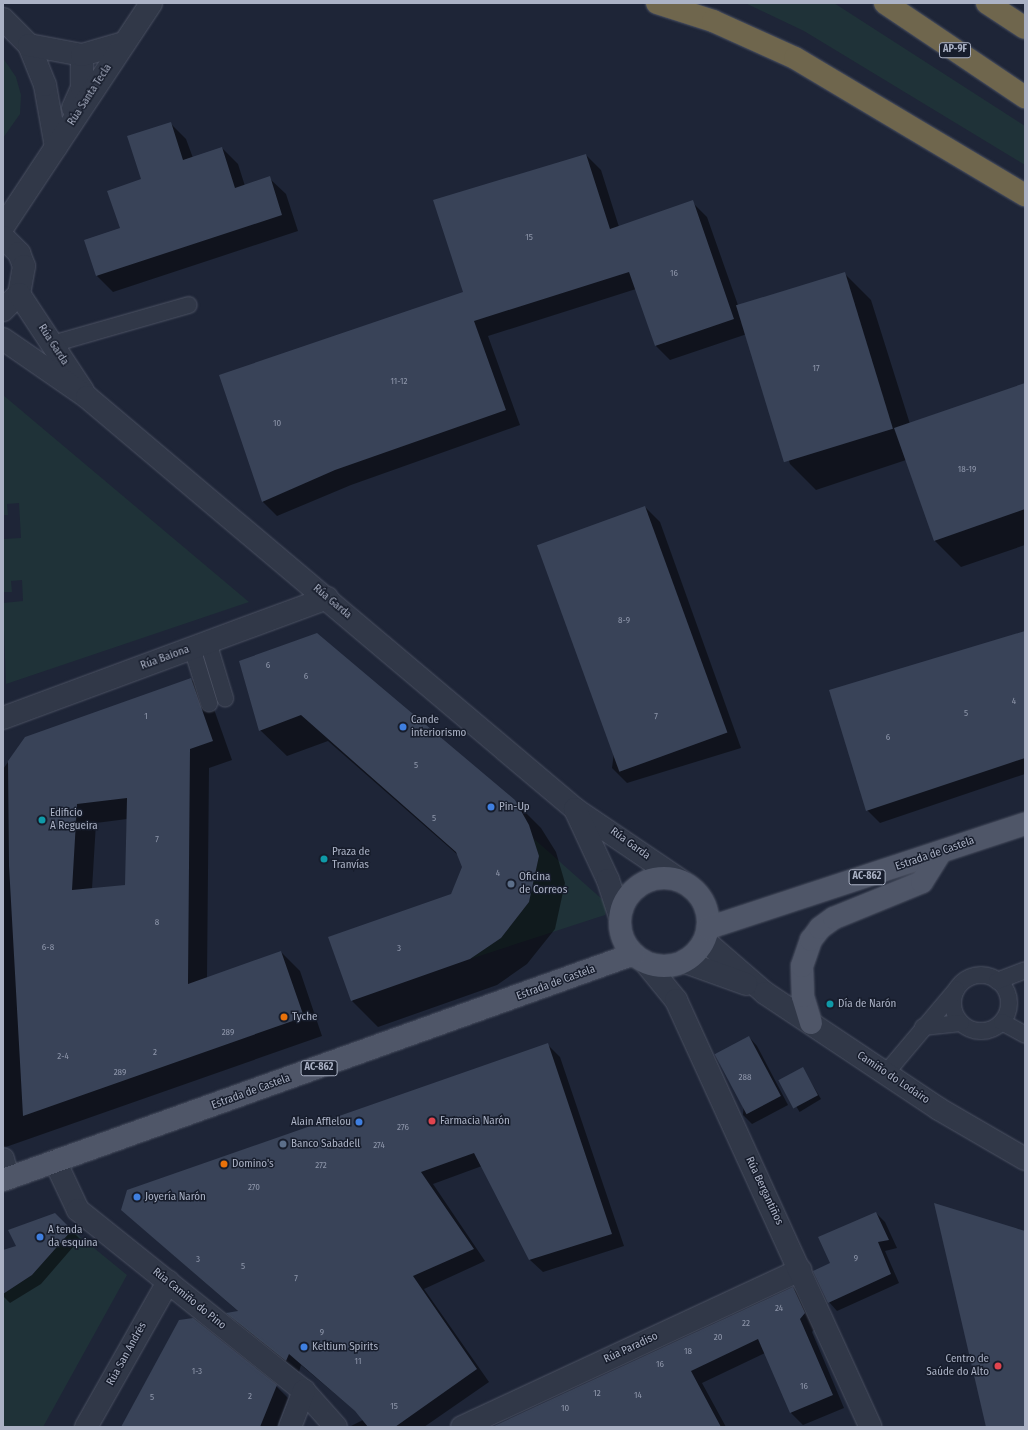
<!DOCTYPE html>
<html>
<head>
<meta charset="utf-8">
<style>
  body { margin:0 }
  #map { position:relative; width:1028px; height:1430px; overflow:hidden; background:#1e2537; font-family:"Fira Sans Condensed",sans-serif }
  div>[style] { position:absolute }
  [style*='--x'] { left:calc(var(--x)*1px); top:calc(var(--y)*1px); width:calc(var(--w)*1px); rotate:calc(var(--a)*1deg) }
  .green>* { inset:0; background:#1f3238 }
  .shadow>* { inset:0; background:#0007; transform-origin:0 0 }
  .building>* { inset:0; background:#394358; transform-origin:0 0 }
  .roads { filter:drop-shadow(0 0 1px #4c5263) drop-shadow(0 0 1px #4c5263) }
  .service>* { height:16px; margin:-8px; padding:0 8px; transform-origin:8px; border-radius:8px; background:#313848 }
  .service>.ring { margin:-8px; padding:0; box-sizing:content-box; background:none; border:16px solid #313848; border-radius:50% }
  .pedestrian>* { height:22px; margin:-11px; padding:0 11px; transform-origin:11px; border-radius:11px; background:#313848 }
  .minor>* { height:22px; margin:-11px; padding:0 11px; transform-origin:11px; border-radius:11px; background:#313848 }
  .primary>* { height:22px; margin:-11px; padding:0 11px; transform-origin:11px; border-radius:11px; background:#4f5668 }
  .primary>.ring { margin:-11px; padding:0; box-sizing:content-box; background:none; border:22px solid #4f5668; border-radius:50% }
  .motorway>* { height:22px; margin:-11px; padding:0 11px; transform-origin:11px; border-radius:11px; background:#6f664d }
  .dots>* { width:11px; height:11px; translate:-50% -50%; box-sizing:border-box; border:2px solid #171d2c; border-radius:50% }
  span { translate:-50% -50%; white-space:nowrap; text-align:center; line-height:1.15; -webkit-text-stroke:3px #171d2c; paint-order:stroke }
  .number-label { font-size:9px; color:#8e96aa }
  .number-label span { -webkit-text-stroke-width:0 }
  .shield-label span { padding:1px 3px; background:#171d2c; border:1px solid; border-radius:3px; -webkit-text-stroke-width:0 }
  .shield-label { font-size:10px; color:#abb2c5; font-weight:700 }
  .street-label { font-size:11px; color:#abb2c5 }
  .poi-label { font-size:11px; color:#abb2c5 }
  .left { translate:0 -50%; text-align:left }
  .right { translate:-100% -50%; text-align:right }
  .frame { position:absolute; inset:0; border:4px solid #abb2c5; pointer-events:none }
</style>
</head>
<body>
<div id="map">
  <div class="green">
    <div style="clip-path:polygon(745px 3px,834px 3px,1025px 126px,1025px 165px,804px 31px)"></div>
    <div style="clip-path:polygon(3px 58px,16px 77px,21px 95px,20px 114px,3px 138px)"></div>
    <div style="clip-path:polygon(3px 395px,249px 602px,6px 684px,3px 603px,23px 601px,22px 580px,11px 581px,12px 592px,3px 592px,3px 539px,21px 538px,19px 503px,7px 504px,8px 515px,3px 515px)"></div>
    <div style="clip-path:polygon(533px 838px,603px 900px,607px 906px,605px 915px,470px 959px,501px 938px,529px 902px,539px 856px)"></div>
    <div style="clip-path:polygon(72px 1230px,127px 1275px,43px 1427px,3px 1427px,3px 1294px,32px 1275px)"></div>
  </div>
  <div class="shadow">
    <div style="clip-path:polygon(170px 123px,186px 139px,193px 158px,222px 148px,238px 164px,245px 186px,269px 178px,286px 194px,298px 231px,113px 292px,97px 276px)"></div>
    <div style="clip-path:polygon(586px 155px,601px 170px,619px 227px,692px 202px,707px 217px,739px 308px,844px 273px,871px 300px,910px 424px,1025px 384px,1025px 545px,961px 567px,935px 541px,906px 460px,816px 490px,790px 464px,747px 334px,670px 360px,655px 345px,636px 289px,488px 336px,520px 425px,351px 485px,277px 516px,262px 501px,465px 293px)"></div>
    <div style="clip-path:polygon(645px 507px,660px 522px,741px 748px,627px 783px,612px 768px)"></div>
    <div style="clip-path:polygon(1025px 632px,1025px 774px,880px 823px,867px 810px)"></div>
    <div style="clip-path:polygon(240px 662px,514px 801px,541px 828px,556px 852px,565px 883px,555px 929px,527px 964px,497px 985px,378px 1027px,352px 1001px,451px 895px,463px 867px,459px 856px,328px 741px,287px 756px,260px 730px)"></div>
    <div style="clip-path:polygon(evenodd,191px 679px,210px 698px,232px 760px,209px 768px,207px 978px,281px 952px,300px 971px,322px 1036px,3px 1148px,3px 769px,26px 738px,191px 679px,127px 819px,126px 886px,92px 889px,96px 823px,127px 819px)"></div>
    <div style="clip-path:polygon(749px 1037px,757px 1046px,788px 1105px,752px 1124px,743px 1115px)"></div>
    <div style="clip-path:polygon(548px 1045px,560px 1057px,624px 1246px,543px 1272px,530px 1260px,482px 1166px,433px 1184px,485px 1261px,424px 1289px,489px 1382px,424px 1427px,349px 1427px,365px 1419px,301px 1365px,299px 1372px,240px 1325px,229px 1314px,239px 1312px,122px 1210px)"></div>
    <div style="left:803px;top:1069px;width:35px;height:25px;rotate:59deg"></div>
    <div style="clip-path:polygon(876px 1213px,885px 1222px,897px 1248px,885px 1251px,899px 1283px,837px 1311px,829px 1302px,831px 1263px)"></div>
    <div style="clip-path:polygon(55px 1214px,80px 1239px,41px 1284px,10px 1303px,3px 1296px,3px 1251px,18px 1246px)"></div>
    <div style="clip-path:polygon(793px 1288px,805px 1300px,817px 1326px,812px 1332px,844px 1408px,803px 1425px,791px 1413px,765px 1353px,702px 1383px,726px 1427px,494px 1427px)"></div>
    <div style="clip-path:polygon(276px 1386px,288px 1398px,277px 1427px,122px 1427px)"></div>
  </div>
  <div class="building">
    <div style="clip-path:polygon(171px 122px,183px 160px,222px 147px,235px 188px,270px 176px,282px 215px,96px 276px,84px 240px,120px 228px,107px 191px,141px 179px,127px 136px)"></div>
    <div style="clip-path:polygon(586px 154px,610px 229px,693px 200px,734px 319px,655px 346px,629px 272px,474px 321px,506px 410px,335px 470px,262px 502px,219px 375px,463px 292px,433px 200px)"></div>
    <div style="left:845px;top:272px;width:164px;height:114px;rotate:73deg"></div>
    <div style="clip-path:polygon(1025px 383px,1025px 509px,934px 541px,894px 428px)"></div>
    <div style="left:645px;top:506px;width:241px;height:115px;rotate:70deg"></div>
    <div style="clip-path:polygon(1025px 631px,1025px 758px,866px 811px,829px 690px)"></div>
    <div style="clip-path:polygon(317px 633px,515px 800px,529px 825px,539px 856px,529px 902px,501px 938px,470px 959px,351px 1001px,328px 937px,451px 894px,462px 867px,456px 852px,301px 715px,259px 731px,239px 661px)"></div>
    <div style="clip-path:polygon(evenodd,191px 678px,213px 741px,190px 749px,188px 984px,281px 951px,304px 1017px,23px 1116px,9px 866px,8px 761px,25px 737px,191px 678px,127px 798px,125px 885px,72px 890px,77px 804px,127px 798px)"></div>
    <div style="left:749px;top:1036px;width:68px;height:39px;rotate:62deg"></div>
    <div style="clip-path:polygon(548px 1043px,612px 1234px,529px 1260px,474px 1153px,421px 1172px,474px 1249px,413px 1276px,477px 1369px,395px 1427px,368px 1427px,355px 1411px,289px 1354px,286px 1361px,226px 1313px,238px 1311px,121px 1210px,127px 1190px)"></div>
    <div style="left:803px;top:1067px;width:32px;height:28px;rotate:62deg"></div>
    <div style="clip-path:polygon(934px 1203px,1025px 1231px,1025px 1427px,986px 1427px)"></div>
    <div style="clip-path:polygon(876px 1212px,889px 1240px,878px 1242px,891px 1274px,828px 1303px,813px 1271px,830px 1263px,818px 1237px)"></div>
    <div style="clip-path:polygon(55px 1213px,72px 1230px,32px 1275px,3px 1294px,3px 1250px,16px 1246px,8px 1230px)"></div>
    <div style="clip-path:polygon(793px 1287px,805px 1313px,800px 1319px,833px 1395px,790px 1413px,758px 1339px,691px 1371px,721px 1427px,492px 1427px)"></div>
    <div style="clip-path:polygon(193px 1318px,277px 1385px,260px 1427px,121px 1427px,179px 1320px)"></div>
  </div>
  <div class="roads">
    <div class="service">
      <div style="--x:52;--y:344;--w:142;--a:-15.9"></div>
      <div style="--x:208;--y:642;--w:59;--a:73.1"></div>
      <div style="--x:192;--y:648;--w:58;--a:72.8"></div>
      <div class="ring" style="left:953px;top:975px;width:40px;height:40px"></div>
      <div style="--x:997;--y:981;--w:30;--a:-21"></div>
      <div style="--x:1002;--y:1022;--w:26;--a:29"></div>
      <div style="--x:923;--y:1027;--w:38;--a:-6"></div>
      <div style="--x:886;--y:1073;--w:109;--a:-49.9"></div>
    </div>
    <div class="pedestrian">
      <div style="--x:462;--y:1427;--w:373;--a:-24.9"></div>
    </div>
    <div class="minor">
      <div style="--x:3;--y:19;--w:37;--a:45"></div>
      <div style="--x:73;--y:108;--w:22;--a:-66"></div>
      <div style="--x:82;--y:88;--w:33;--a:-90"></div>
      <div style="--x:56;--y:147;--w:63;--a:-100.1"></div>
      <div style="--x:45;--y:85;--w:43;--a:-111.8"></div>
      <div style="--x:29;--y:45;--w:54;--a:10.7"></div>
      <div style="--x:82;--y:55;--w:44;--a:-15.9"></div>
      <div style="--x:3;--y:227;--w:268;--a:-56.5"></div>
      <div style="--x:3;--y:237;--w:23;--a:45"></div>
      <div style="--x:19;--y:253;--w:14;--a:69"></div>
      <div style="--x:24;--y:266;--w:28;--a:100"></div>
      <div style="--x:19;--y:294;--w:23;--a:135"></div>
      <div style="--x:19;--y:294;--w:116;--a:56.6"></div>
      <div style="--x:3;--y:339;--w:102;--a:34.6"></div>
      <div style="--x:87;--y:397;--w:639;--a:40.17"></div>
      <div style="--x:575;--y:809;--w:130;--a:34.1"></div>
      <div style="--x:3;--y:718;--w:346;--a:-20.3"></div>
      <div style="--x:575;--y:809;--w:78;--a:65.1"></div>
      <div style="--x:608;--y:880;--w:38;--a:72"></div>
      <div style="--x:705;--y:941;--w:79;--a:40.9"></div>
      <div style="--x:765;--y:993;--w:209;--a:33.7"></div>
      <div style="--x:939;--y:1109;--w:99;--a:30.2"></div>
      <div style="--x:645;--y:962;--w:49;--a:50.8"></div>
      <div style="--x:676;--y:1000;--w:469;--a:65.5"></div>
      <div style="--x:685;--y:962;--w:65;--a:19.8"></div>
      <div style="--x:3;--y:1159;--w:20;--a:75"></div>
      <div style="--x:55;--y:1161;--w:54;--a:64.9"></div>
      <div style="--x:78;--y:1210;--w:290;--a:38.7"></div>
      <div style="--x:304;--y:1391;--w:48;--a:48.4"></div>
      <div style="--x:86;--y:1427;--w:167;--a:-60.5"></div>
      <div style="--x:290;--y:1427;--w:39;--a:-69"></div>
    </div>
    <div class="primary">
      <div class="ring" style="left:620px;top:878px;width:66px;height:66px"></div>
      <div style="--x:708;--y:928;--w:334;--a:-18.2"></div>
      <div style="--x:811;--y:1023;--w:28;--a:-107"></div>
      <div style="--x:803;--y:996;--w:30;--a:-92"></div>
      <div style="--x:802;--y:966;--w:28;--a:-71"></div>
      <div style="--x:811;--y:940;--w:15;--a:-53"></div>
      <div style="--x:820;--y:928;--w:17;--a:-36"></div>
      <div style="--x:834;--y:918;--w:95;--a:-22.2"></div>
      <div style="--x:922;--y:882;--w:34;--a:-58"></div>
      <div style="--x:3;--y:1180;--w:670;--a:-19.71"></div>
    </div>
    <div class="motorway">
      <div style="--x:657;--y:3;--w:59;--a:17.8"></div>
      <div style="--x:713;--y:21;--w:90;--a:24.3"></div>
      <div style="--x:795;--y:58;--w:268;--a:30.8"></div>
      <div style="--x:885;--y:3;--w:169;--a:33.9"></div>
      <div style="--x:987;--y:3;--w:45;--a:33.3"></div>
    </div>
  </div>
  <div class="dots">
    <div style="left:403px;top:727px;background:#3f7fe0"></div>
    <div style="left:491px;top:807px;background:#3f7fe0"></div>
    <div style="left:42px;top:820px;background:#0f9aa8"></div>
    <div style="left:324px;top:859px;background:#0f9aa8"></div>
    <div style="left:511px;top:884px;background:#5c6f8a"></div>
    <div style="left:830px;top:1004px;background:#0f9aa8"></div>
    <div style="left:284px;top:1017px;background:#e8710a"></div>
    <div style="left:432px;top:1121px;background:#e0444e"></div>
    <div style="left:359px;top:1122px;background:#3f7fe0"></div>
    <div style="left:283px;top:1144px;background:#5c6f8a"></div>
    <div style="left:224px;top:1164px;background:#e8710a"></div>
    <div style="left:137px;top:1197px;background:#3f7fe0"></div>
    <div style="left:40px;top:1237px;background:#3f7fe0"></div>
    <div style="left:304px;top:1347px;background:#3f7fe0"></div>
    <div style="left:998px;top:1366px;background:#e0444e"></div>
  </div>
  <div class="number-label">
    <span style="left:529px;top:237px">15</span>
    <span style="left:674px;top:273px">16</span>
    <span style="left:816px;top:368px">17</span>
    <span style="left:399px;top:381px">11-12</span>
    <span style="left:277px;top:423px">10</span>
    <span style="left:967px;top:469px">18-19</span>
    <span style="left:624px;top:620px">8-9</span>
    <span style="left:268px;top:665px">6</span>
    <span style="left:306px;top:676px">6</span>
    <span style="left:1014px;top:701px">4</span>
    <span style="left:966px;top:713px">5</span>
    <span style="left:146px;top:716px">1</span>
    <span style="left:656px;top:716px">7</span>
    <span style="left:888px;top:737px">6</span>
    <span style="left:416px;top:765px">5</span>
    <span style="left:434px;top:818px">5</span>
    <span style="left:157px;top:839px">7</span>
    <span style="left:498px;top:873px">4</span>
    <span style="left:157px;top:922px">8</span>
    <span style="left:48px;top:947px">6-8</span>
    <span style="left:399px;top:948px">3</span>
    <span style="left:228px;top:1032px">289</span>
    <span style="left:155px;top:1052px">2</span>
    <span style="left:63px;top:1056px">2-4</span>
    <span style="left:120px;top:1072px">289</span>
    <span style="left:745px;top:1077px">288</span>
    <span style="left:403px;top:1127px">276</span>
    <span style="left:379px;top:1145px">274</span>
    <span style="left:321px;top:1165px">272</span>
    <span style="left:254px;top:1187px">270</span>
    <span style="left:856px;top:1258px">9</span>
    <span style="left:198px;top:1259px">3</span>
    <span style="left:243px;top:1266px">5</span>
    <span style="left:296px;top:1278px">7</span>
    <span style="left:779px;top:1308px">24</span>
    <span style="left:746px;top:1323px">22</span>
    <span style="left:322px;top:1332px">9</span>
    <span style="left:718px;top:1337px">20</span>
    <span style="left:688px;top:1351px">18</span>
    <span style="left:358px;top:1361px">11</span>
    <span style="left:660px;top:1364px">16</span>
    <span style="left:197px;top:1371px">1-3</span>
    <span style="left:804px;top:1386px">16</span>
    <span style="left:597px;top:1393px">12</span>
    <span style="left:638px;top:1395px">14</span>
    <span style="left:250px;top:1396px">2</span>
    <span style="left:152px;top:1397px">5</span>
    <span style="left:394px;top:1406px">15</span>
    <span style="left:565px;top:1408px">10</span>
  </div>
  <div class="shield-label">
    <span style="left:955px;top:50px">AP-9F</span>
    <span style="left:867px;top:877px">AC-862</span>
    <span style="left:319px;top:1068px">AC-862</span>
  </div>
  <div class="street-label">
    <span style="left:90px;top:95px;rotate:-57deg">Rúa Santa Tecla</span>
    <span style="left:53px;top:345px;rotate:57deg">Rúa Garda</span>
    <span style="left:332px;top:602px;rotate:40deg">Rúa Garda</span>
    <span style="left:165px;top:658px;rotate:-20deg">Rúa Baiona</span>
    <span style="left:630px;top:844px;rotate:36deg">Rúa Garda</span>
    <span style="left:935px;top:854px;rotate:-19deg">Estrada de Castela</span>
    <span style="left:556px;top:983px;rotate:-20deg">Estrada de Castela</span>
    <span style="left:893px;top:1078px;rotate:34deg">Camiño do Lodairo</span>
    <span style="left:251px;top:1092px;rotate:-20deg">Estrada de Castela</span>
    <span style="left:764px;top:1191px;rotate:65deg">Rúa Bergantiños</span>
    <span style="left:189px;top:1299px;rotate:39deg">Rúa Camiño do Pino</span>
    <span style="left:631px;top:1348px;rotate:-25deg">Rúa Paradiso</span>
    <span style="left:127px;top:1354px;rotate:-61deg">Rúa San Andrés</span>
  </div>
  <div class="poi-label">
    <span class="left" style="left:411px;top:727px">Cande<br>interiorismo</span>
    <span class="left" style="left:499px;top:807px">Pin-Up</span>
    <span class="left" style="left:50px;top:820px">Edificio<br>A Regueira</span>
    <span class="left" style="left:332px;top:859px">Praza de<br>Tranvías</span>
    <span class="left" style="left:519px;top:884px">Oficina<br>de Correos</span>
    <span class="left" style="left:838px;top:1004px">Día de Narón</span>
    <span class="left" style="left:292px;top:1017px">Tyche</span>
    <span class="left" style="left:440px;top:1121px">Farmacia Narón</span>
    <span class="right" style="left:351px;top:1122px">Alain Afflelou</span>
    <span class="left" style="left:291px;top:1144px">Banco Sabadell</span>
    <span class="left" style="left:232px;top:1164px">Domino's</span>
    <span class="left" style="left:145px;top:1197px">Joyería Narón</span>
    <span class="left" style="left:48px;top:1237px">A tenda<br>da esquina</span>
    <span class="left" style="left:312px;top:1347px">Keltium Spirits</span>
    <span class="right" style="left:989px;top:1366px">Centro de<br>Saúde do Alto</span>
  </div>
  <div class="frame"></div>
</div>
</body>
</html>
